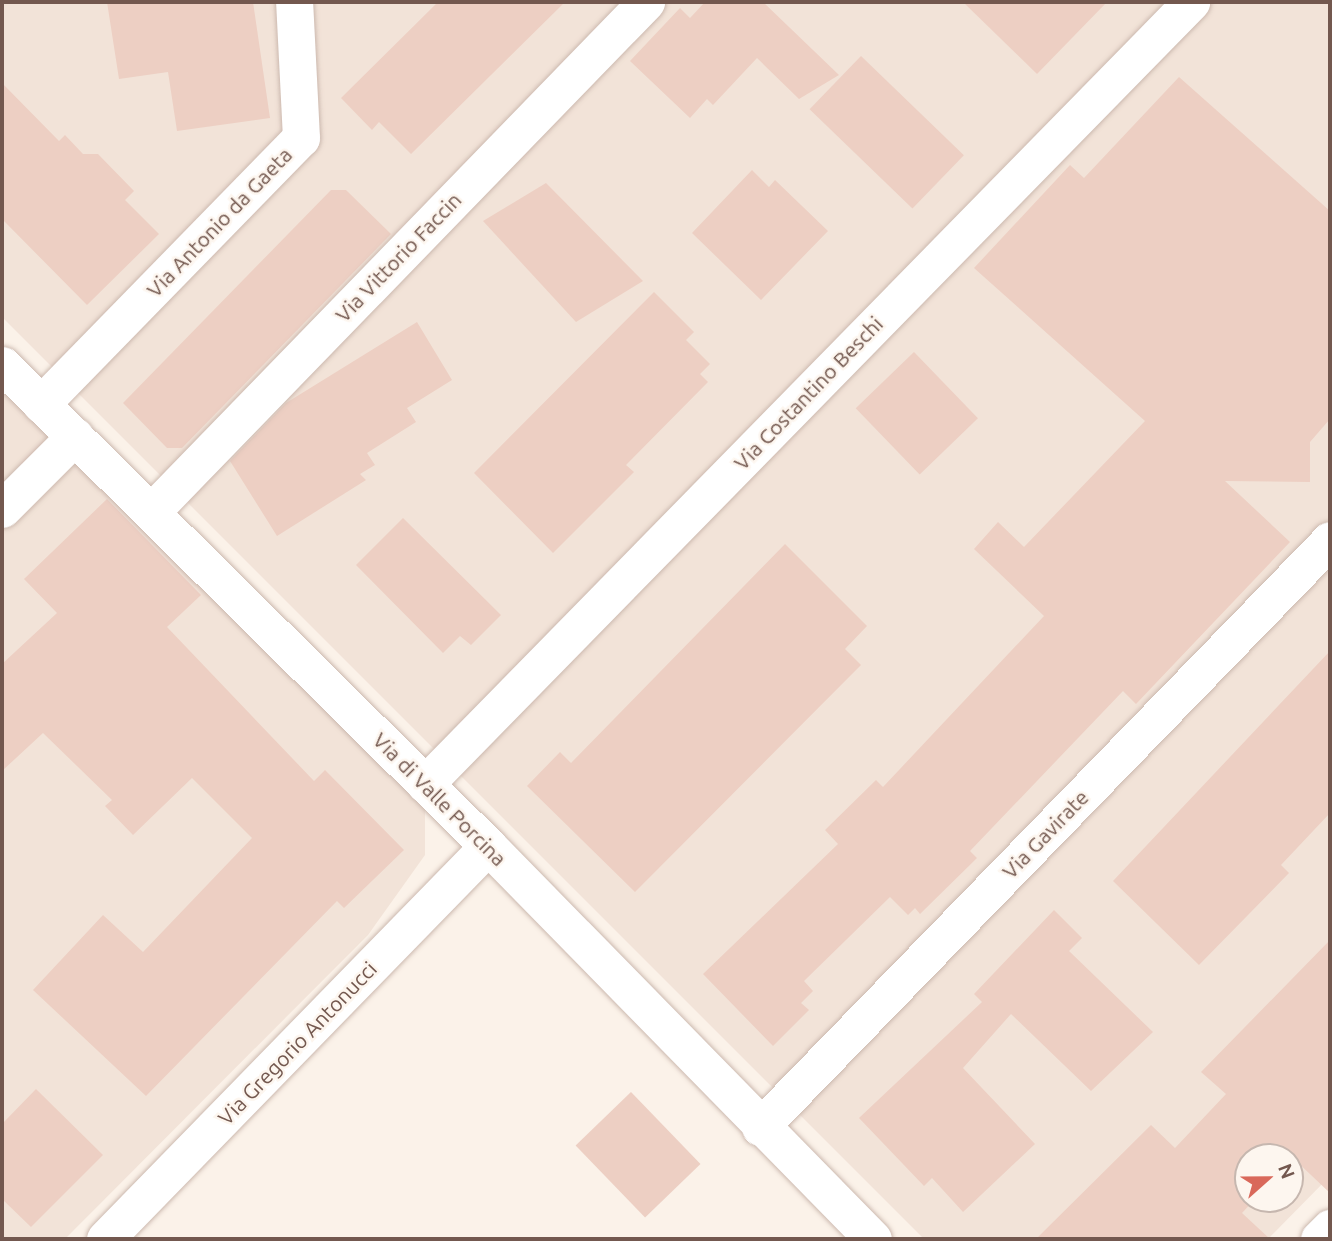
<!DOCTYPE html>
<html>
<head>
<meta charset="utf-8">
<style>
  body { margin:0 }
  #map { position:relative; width:1332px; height:1241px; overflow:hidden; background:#fbf2e9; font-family:Ubuntu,sans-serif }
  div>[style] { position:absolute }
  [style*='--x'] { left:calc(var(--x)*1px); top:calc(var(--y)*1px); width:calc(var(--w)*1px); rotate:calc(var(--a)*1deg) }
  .residential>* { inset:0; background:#f2e3d8 }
  .building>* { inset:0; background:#edcfc3; transform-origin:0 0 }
  .roads { filter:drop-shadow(0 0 2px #ccb9af) drop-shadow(0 0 2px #ccb9af) }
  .minor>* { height:37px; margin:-18.5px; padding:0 18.5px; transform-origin:18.5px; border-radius:18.5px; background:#fff }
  span { translate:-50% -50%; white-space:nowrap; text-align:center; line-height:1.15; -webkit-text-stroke:5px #fdf6ef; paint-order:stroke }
  .street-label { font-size:21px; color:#73584f }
  .frame { position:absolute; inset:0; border:4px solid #73584f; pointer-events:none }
  .north { position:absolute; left:1234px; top:1143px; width:70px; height:70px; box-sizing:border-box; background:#fdf6ef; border:2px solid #c6b7af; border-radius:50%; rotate:69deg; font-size:19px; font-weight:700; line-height:28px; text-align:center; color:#73584f }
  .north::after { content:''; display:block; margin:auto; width:24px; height:32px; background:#d9685a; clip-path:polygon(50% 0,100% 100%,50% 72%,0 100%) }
</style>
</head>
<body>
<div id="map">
  <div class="residential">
    <div style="clip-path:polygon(evenodd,2px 2px,1330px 2px,1330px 1176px,1268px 1239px,924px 1239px,2px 317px,2px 2px,1248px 1157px,1290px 1157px,1290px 1199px,1248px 1199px,1248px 1157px)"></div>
    <div style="clip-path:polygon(2px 390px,425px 806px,425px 855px,368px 935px,65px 1239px,2px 1239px)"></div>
  </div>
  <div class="building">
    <div style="clip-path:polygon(107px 2px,253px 2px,270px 118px,177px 131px,168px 72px,119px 79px)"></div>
    <div style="clip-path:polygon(438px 2px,565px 2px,411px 154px,379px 122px,372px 130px,341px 98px)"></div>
    <div style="clip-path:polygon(705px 2px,763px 2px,839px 75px,799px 99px,757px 58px,713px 105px,707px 99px,690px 118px,630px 61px,680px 8px,690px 18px)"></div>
    <div style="clip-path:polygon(963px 2px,1107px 2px,1037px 74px)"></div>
    <div style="left:861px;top:56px;width:143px;height:74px;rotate:44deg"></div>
    <div style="clip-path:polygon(1179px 77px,1330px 211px,1330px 419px,1310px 442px,1310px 482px,1225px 481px,1290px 542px,1136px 704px,1123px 691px,970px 851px,977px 858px,920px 914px,915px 908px,908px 915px,890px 897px,804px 981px,813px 991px,801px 1003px,809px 1010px,773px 1046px,703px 974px,838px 844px,825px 830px,876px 780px,883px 787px,1044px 616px,974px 549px,998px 522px,1024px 547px,1145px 421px,974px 268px,1070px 165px,1084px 178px)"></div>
    <div style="clip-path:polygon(2px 83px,59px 141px,65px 135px,83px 154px,98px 154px,134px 191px,125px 200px,159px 234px,87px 305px,2px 219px)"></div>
    <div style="clip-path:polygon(752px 170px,769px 187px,775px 180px,828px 231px,761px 300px,692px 233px)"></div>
    <div style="clip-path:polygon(546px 183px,643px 281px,576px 322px,483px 221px)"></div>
    <div style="clip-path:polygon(331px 190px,346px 190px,391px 234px,182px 448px,167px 448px,123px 403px)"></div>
    <div style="clip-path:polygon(654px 292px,694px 332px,686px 340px,710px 364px,700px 374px,708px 382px,626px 465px,634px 472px,553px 553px,474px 473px)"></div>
    <div style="clip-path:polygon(417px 322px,452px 380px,407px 408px,416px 422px,367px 453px,375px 465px,360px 474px,366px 480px,277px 536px,230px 461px,286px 403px)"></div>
    <div style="left:914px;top:352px;width:92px;height:81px;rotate:46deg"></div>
    <div style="clip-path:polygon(107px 499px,201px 595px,167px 627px,314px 781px,325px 770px,404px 850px,344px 908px,337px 901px,146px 1096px,33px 990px,103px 915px,143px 952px,252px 838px,192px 778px,133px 835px,105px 806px,112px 800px,43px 733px,2px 771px,2px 664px,57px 613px,24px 579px)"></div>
    <div style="clip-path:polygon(403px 518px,501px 615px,471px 645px,460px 636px,443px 653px,356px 565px)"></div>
    <div style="clip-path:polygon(785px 544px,867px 626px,845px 649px,861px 665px,635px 892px,527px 786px,560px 752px,571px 763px)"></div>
    <div style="clip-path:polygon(1330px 651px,1330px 813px,1281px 865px,1289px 873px,1199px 965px,1113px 881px)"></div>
    <div style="clip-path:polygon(1054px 910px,1082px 938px,1069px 951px,1153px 1032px,1091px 1091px,1011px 1014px,963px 1068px,1035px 1144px,963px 1212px,932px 1178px,924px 1186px,859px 1118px,982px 1002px,974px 994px)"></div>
    <div style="clip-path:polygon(1330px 940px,1330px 1193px,1293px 1158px,1248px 1157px,1248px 1199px,1255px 1199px,1242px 1213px,1270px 1239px,1036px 1239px,1151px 1125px,1175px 1148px,1226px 1094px,1201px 1072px)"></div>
    <div style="clip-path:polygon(36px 1089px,103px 1155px,31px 1227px,2px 1199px,2px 1124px)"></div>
    <div style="left:631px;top:1092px;width:100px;height:77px;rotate:46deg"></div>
  </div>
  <div class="roads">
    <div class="minor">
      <div style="--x:2;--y:365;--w:684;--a:44.7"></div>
      <div style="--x:488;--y:846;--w:550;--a:45.59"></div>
      <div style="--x:41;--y:404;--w:372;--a:-45.7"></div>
      <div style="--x:301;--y:138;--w:136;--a:-92.9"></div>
      <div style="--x:2;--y:509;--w:103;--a:-45"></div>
      <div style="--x:151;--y:512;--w:711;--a:-45.86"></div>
      <div style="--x:425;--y:784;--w:1095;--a:-45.59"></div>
      <div style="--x:760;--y:1127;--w:818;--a:-45.84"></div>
      <div style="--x:105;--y:1239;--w:549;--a:-45.74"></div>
      <div style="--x:1319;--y:1239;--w:16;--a:-45"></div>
    </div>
  </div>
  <div class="street-label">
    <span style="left:219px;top:222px;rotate:-46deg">Via Antonio da Gaeta</span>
    <span style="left:398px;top:257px;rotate:-46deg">Via Vittorio Faccin</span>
    <span style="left:808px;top:393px;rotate:-46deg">Via Costantino Beschi</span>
    <span style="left:440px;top:799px;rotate:45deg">Via di Valle Porcina</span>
    <span style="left:1045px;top:834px;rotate:-46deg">Via Gavirate</span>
    <span style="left:297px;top:1043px;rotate:-46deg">Via Gregorio Antonucci</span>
  </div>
  <div class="frame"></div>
  <div class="north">N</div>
</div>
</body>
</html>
